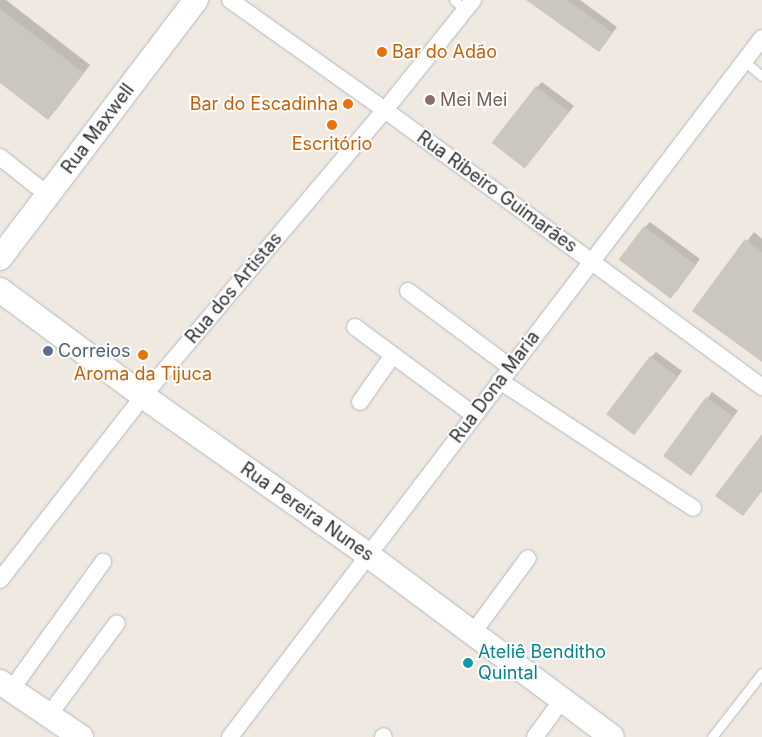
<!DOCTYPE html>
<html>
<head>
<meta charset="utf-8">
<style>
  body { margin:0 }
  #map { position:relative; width:762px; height:737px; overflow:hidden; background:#efe9e1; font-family:Inter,sans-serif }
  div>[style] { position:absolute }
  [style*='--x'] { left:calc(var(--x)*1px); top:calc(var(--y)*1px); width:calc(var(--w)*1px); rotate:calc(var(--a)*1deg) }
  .shadow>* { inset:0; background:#0003; transform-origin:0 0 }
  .building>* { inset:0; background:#cbc7bf; transform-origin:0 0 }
  .roads { filter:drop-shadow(0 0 1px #b4b7c1) drop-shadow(0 0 1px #b4b7c1) }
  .lane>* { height:9px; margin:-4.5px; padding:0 4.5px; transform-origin:4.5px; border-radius:4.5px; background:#fff }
  .street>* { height:16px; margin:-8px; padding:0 8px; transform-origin:8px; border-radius:8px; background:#fff }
  .secondary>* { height:24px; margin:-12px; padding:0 12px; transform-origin:12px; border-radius:12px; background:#fff }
  .dots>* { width:14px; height:14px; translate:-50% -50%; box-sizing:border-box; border:2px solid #fff; border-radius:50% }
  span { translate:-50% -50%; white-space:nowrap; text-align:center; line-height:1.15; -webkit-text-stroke:4px #fff; paint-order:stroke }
  .food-label { font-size:18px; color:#c56008 }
  .left { translate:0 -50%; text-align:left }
  .right { translate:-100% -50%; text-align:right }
  .education-label { font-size:18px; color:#785e54 }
  .street-label { font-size:18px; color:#2e2e2e }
  .service-label { font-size:18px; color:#4e5e75 }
  .culture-label { font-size:18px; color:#0d838f }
</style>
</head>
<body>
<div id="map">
  <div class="shadow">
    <div style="clip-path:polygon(0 0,6px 0,90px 65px,55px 111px,0 82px)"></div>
    <div style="clip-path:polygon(528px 0,580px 0,617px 27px,599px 51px)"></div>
    <div style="clip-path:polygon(542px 82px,574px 106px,525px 167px,537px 87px)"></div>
    <div style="clip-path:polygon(650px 222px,700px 259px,676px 292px,645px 227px)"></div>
    <div style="clip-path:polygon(754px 232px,762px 239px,762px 360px,694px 311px)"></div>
    <div style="clip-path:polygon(656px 352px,682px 371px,639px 428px,651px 357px)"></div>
    <div style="left:712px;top:392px;width:32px;height:79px;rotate:36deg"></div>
  </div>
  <div class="building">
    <div style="clip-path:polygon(526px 0,567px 0,613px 33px,599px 52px)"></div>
    <div style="clip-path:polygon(0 9px,84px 73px,48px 120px,0 83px)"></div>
    <div style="left:536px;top:86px;width:42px;height:72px;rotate:38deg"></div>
    <div style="left:644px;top:226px;width:65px;height:42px;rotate:37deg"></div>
    <div style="clip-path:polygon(745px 239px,762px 252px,762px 362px,692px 311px)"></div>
    <div style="left:650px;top:356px;width:35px;height:73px;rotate:37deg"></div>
    <div style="left:706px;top:397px;width:34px;height:73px;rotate:36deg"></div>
    <div style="clip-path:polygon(762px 434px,762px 491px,743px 516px,715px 496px)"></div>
  </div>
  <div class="roads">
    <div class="lane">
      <div style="--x:454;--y:0;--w:15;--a:42"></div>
      <div style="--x:744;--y:61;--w:23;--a:40"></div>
      <div style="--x:712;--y:737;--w:81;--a:-52"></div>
    </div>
    <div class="street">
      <div style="--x:230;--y:0;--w:190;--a:35.4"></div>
      <div style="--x:385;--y:110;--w:468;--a:36.3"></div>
      <div style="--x:0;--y:157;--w:61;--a:38.4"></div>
      <div style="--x:408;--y:291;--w:127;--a:36.7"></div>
      <div style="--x:355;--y:327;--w:148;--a:36.5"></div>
      <div style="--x:500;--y:381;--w:231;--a:33.3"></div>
      <div style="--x:360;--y:402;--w:57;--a:-54.9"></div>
      <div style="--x:0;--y:580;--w:233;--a:-52.1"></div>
      <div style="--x:143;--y:396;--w:375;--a:-49.8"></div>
      <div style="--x:385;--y:110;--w:141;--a:-51.3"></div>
      <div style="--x:472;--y:634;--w:94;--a:-53.6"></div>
      <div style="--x:11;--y:690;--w:158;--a:-54.3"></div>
      <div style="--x:49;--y:715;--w:114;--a:-53.5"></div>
      <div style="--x:230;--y:737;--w:878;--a:-52.73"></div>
      <div style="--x:383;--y:737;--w:1;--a:-45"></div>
      <div style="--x:535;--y:737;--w:44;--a:-54.2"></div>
    </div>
    <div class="secondary">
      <div style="--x:0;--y:258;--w:324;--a:-52.8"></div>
      <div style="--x:0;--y:290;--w:178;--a:36.5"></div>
      <div style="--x:143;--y:396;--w:276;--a:35.2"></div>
      <div style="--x:368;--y:555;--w:304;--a:36.7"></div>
      <div style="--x:0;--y:682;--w:98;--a:34.2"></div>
    </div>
  </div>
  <div class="dots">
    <div style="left:382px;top:52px;background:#e8710a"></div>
    <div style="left:430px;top:100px;background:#8d6e63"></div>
    <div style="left:348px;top:104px;background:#e8710a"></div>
    <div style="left:332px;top:125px;background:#e8710a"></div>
    <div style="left:48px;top:351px;background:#5c6f8a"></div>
    <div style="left:143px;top:355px;background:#e8710a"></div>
    <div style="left:468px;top:663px;background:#0f9aa8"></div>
  </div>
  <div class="food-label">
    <span class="left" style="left:392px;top:52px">Bar do Adão</span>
    <span class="right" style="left:338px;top:104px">Bar do Escadinha</span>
    <span style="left:332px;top:144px">Escritório</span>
    <span style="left:143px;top:374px">Aroma da Tijuca</span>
  </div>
  <div class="education-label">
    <span class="left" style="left:440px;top:100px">Mei Mei</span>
  </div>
  <div class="street-label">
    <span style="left:98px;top:129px;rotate:-53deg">Rua Maxwell</span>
    <span style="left:497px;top:192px;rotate:36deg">Rua Ribeiro Guimarães</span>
    <span style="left:234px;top:288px;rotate:-50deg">Rua dos Artistas</span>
    <span style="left:495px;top:387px;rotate:-53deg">Rua Dona Maria</span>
    <span style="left:307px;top:512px;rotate:35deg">Rua Pereira Nunes</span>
  </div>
  <div class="service-label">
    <span class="left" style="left:58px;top:351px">Correios</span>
  </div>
  <div class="culture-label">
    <span class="left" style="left:478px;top:663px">Ateliê Benditho<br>Quintal</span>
  </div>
</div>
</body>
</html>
